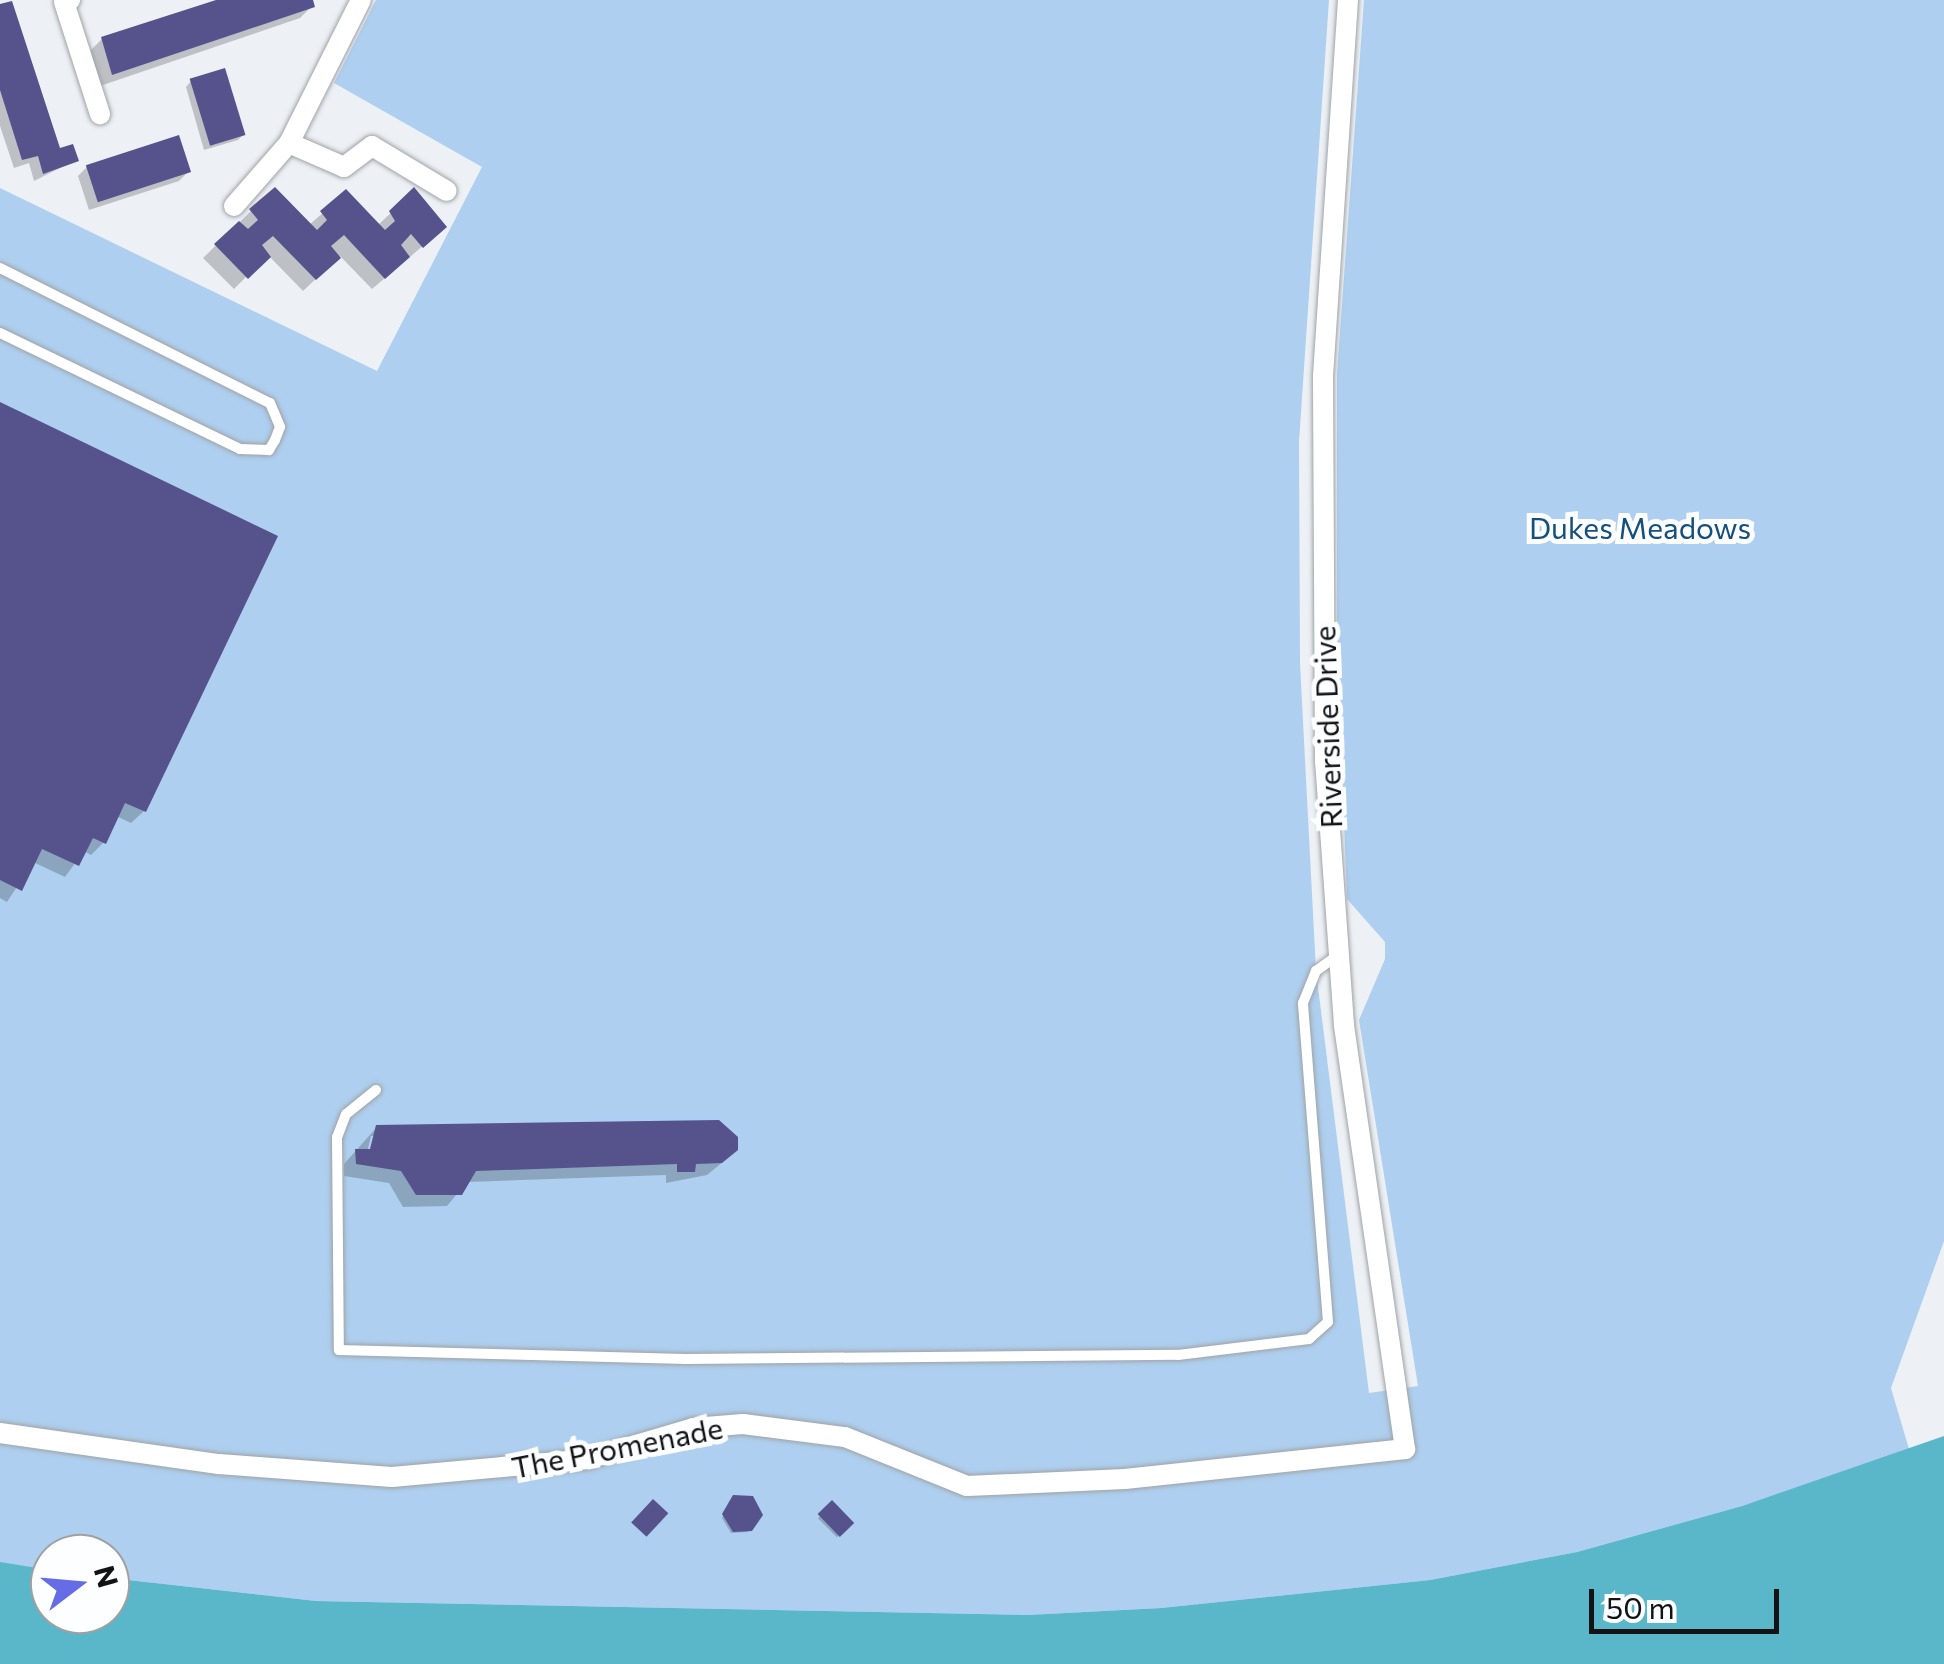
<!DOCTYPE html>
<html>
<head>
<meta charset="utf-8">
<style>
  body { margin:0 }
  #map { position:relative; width:1944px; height:1664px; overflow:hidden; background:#edf1f5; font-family:Commissioner,sans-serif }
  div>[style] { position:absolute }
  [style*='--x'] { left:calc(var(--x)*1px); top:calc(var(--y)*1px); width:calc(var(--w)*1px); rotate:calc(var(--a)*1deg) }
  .green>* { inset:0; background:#aecfef }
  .water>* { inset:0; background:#5ab7ca }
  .shadow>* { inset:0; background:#0003; transform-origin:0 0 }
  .building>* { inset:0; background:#55528c; transform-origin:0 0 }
  .roads { filter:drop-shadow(0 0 2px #9fa3a7) drop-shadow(0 0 2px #9fa3a7) }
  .lane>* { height:10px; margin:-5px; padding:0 5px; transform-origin:5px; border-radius:5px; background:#fff }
  .street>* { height:20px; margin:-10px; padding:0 10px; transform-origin:10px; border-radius:10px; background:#fff }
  span { translate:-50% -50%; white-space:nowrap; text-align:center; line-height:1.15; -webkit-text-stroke:10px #fdfeff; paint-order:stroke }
  .park-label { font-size:30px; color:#144f7e }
  .street-label { font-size:30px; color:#121315 }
  .north { position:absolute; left:30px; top:1534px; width:100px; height:100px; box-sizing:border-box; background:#fdfeff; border:2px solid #9fa0a1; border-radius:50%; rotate:74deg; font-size:28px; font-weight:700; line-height:40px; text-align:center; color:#121315 }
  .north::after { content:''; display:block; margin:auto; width:35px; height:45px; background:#666ce5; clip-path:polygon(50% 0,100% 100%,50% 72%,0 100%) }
  .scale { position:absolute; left:1589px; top:1589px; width:190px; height:45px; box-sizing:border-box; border:5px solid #121315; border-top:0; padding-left:12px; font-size:30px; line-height:35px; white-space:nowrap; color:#121315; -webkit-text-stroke:8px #fdfeff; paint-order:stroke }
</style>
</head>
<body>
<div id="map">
  <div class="green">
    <div style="clip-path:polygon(376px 0,1329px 0,1299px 442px,1300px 663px,1316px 971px,1369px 1393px,1418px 1386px,1359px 1020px,1385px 959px,1385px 942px,1347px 899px,1337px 644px,1337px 374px,1364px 0,1944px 0,1944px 1241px,1891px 1388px,1909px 1449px,1742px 1506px,1577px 1552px,1430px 1580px,1161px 1608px,1028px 1615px,316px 1601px,110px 1578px,110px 1554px,50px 1554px,50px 1570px,0 1563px,0 188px,377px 371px,482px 167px,334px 83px)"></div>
  </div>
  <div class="water">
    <div style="clip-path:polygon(1944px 1436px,1944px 1664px,0 1664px,0 1562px,50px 1570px,50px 1614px,110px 1614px,110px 1578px,316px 1601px,1028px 1615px,1161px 1608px,1430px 1580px,1577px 1552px,1742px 1506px)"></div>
  </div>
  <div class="shadow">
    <div style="clip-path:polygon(224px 0,311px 0,312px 6px,300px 18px,100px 86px,89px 52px,102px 39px)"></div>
    <div style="clip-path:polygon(0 6px,58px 151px,76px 160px,34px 181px,29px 163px,14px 168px,0 126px)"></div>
    <div style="clip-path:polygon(191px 81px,244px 134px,238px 140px,204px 150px,186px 87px)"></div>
    <div style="clip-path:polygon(87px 167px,188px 172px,179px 181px,89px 210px,78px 176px)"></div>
    <div style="clip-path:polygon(414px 191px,431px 239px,372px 289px,340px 256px,303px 291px,268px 255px,234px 289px,203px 258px,251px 211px,309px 225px,346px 193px,377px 226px)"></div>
    <div style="clip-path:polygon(0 405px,144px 811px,131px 823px,116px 816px,104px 842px,91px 855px,84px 851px,65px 877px,33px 862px,7px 902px,0 898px)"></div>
    <div style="clip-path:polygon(evenodd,377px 1127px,723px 1162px,707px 1175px,666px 1183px,666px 1175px,467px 1182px,447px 1206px,403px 1207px,389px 1183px,344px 1176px,344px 1164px,377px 1127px,371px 1136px,376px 1136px,365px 1161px,371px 1136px)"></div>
    <div style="clip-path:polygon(731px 1500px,750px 1530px,747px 1532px,731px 1533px,722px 1518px)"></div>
    <div style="left:832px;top:1504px;width:27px;height:20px;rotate:45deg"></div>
  </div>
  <div class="building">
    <div style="clip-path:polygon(216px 0,313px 0,315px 7px,112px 75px,101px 37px)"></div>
    <div style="clip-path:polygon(12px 1px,60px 148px,73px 144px,79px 161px,43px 174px,38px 156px,22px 160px,0 90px,0 4px)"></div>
    <div style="left:225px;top:68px;width:70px;height:37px;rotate:73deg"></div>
    <div style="left:179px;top:135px;width:39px;height:98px;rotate:72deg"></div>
    <div style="clip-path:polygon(275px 187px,317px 230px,327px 220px,320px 211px,346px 189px,385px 230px,395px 221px,389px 211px,414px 187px,447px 227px,423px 248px,411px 234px,401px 245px,410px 257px,385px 279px,344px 235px,331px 246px,341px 258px,316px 280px,273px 236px,262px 245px,271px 257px,248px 279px,214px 244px,239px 221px,248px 229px,258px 220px,249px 209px)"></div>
    <div style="clip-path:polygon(0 402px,278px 536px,146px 812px,125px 803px,106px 844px,93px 838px,79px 866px,42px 849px,22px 891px,0 880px)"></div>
    <div style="clip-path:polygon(719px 1120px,738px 1137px,738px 1150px,722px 1163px,696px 1164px,695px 1172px,677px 1172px,677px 1164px,476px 1171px,462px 1195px,416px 1195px,401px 1171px,356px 1164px,355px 1149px,370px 1149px,376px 1125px)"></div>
    <div style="clip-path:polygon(733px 1495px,753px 1496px,763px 1515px,752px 1531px,733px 1532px,722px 1514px)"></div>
    <div style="left:653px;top:1499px;width:21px;height:32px;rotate:43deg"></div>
    <div style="left:832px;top:1500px;width:32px;height:20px;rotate:46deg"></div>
  </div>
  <div class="roads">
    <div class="lane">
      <div style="--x:0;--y:268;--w:302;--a:26.6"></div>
      <div style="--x:270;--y:403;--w:26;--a:67"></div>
      <div style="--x:280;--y:427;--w:14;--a:111"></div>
      <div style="--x:275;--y:440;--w:12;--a:121"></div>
      <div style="--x:269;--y:450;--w:29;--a:-178"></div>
      <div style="--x:240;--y:449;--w:267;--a:-154.2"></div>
      <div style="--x:376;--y:1090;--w:38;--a:141"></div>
      <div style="--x:346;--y:1114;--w:25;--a:111"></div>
      <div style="--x:337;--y:1137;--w:213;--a:89.5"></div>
      <div style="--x:339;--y:1350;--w:347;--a:1.5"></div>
      <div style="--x:686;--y:1359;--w:492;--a:-0.5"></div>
      <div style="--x:1178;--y:1355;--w:132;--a:-7"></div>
      <div style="--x:1309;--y:1339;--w:25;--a:-42"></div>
      <div style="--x:1328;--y:1322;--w:320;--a:-94.5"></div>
      <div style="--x:1303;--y:1003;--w:35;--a:-68"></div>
      <div style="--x:1316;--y:971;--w:26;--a:-36"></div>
    </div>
    <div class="street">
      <div style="--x:70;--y:0;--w:6;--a:162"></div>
      <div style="--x:64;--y:2;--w:118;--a:72.2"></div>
      <div style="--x:289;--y:143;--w:60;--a:23.6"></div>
      <div style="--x:344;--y:167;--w:35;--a:-37"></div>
      <div style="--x:372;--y:146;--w:87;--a:31"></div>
      <div style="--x:234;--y:206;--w:84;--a:-48.9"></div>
      <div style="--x:289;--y:143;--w:160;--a:-63.3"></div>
      <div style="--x:0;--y:1433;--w:221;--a:8.1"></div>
      <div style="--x:219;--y:1464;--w:173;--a:4.3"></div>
      <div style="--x:392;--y:1477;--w:197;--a:-5.2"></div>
      <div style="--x:588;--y:1459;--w:109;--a:-16.4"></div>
      <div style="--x:693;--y:1428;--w:50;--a:-4.6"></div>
      <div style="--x:743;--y:1424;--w:103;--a:7.3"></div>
      <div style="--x:845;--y:1437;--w:131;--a:21.9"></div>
      <div style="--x:967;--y:1486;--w:158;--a:-2.5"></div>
      <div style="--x:1125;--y:1479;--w:282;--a:-6.1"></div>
      <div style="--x:1405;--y:1449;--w:428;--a:-98.2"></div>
      <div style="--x:1344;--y:1025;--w:263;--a:-94.1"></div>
      <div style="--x:1325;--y:763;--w:387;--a:-90.3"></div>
      <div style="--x:1323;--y:376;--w:377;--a:-86.2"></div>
    </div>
  </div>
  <div class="park-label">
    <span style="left:1640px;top:527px">Dukes Meadows</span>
  </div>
  <div class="street-label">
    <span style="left:1327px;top:727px;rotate:-92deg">Riverside Drive</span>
    <span style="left:617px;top:1447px;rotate:-11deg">The Promenade</span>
  </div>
  <div class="north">N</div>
  <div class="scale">50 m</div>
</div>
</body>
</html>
